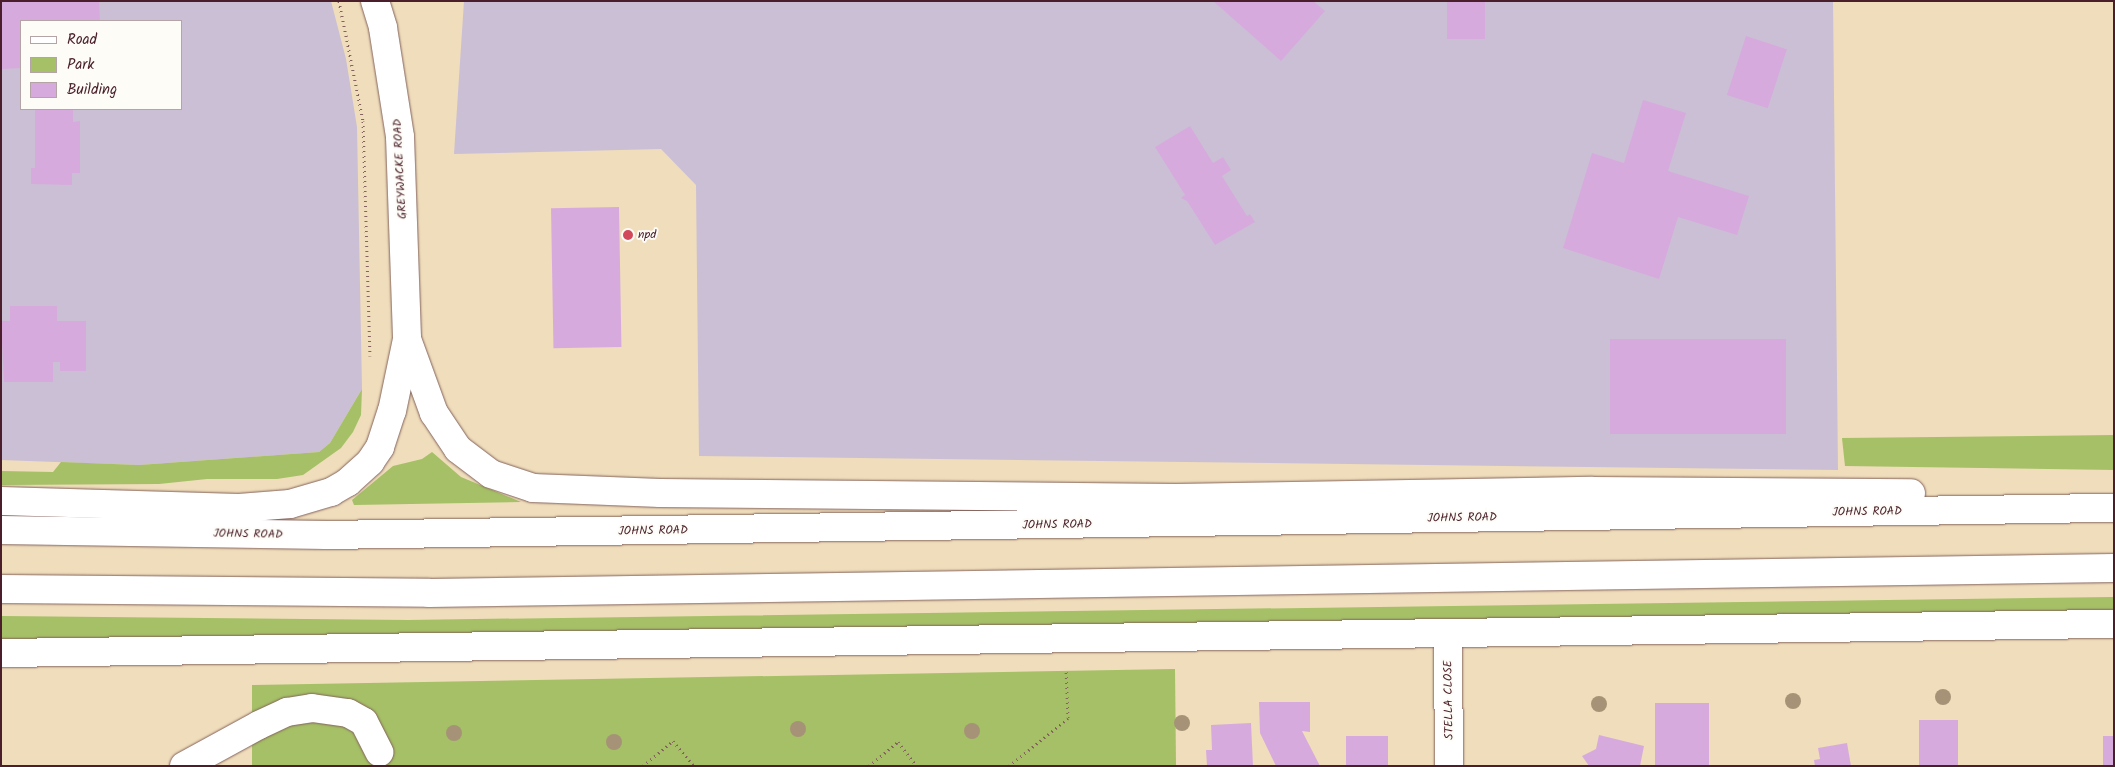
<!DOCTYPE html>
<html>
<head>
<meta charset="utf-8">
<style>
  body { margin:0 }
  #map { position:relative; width:2115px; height:767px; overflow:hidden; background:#efddbb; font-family:Kalam,sans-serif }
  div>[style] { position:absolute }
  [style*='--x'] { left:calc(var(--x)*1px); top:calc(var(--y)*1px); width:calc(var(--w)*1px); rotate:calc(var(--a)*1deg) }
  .industrial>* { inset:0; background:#cbbfd5 }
  .green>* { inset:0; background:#a5c066 }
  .building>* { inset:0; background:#d7aade; transform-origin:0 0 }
  .path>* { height:3px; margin-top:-1.5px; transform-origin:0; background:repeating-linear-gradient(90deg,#84625d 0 1px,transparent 0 5px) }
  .roads { filter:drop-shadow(0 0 1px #84625d) drop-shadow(0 0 1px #84625d) }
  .minor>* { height:28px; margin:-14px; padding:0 14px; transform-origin:14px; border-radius:14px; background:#fff }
  .highway>* { height:28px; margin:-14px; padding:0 14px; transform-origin:14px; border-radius:14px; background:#fff }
  .trees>* { width:16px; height:16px; margin:-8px; border-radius:50%; background:#a69377 }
  .dots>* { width:14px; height:14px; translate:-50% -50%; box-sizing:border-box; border:2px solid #fdfcf7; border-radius:50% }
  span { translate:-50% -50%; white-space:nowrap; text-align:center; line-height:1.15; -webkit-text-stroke:4px #fdfcf7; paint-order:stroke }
  .street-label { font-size:12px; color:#4a1f2b }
  .poi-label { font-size:12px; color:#4a1f2b }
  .left { translate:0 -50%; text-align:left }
  .frame { position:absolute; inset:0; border:2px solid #4a1f2b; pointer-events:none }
  .legend { position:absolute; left:20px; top:20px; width:162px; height:90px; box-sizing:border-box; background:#fdfcf7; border:1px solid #b5a4a5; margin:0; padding:6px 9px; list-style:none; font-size:15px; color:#4a1f2b }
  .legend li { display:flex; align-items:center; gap:10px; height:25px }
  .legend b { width:25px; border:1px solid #b5a4a5 }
</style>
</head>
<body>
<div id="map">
  <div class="industrial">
    <div style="clip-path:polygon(evenodd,1px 1px,331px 1px,346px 59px,357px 127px,362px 389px,330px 443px,319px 452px,139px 465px,1px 460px,1px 1px,21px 21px,181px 21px,181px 109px,21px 109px,21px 21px)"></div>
    <div style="clip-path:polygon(464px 1px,1833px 1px,1838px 470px,699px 456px,696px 185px,661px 149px,454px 154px)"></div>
  </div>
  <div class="green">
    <div style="clip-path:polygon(362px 389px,361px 415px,353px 432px,341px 448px,303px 475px,277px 479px,207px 479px,159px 484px,1px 485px,1px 471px,53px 472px,61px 462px,139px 465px,319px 452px,330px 443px)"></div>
    <div style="clip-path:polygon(2114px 435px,2114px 470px,1845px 466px,1842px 438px)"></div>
    <div style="clip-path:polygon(432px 452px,461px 477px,521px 502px,354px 505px,352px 500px,393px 466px,422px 459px)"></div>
    <div style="clip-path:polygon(2114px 597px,2114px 614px,1px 643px,1px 616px,408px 620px)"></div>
    <div style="clip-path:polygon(1175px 669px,1176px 766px,252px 766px,252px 685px)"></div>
  </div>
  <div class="building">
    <div style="clip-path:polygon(1px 1px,99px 1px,100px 21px,21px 21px,21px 68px,1px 69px)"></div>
    <div style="clip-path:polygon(1213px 1px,1313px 1px,1325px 11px,1281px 61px)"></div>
    <div style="left:1447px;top:1px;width:38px;height:38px"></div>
    <div style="left:1746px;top:36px;width:43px;height:62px;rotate:18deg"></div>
    <div style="clip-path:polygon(1643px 100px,1686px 113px,1668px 171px,1749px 196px,1737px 235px,1678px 217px,1659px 279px,1563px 248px,1592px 153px,1624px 163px)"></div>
    <div style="clip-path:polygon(35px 109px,73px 109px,73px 122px,80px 121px,80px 173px,72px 173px,72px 185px,31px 184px,31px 168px,35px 168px)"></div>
    <div style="clip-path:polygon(1190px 126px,1213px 163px,1223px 157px,1231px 170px,1222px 176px,1247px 216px,1250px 214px,1255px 222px,1215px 245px,1187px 201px,1181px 198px,1185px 195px,1155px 147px)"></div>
    <div style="left:619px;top:207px;width:140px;height:68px;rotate:89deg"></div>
    <div style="clip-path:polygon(10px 306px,57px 306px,57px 321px,86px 321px,86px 371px,60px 371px,60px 362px,53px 362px,53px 382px,4px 382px,1px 321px,10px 321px)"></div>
    <div style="left:1610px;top:339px;width:176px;height:95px"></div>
    <div style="clip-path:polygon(1259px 702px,1310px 702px,1310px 732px,1302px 731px,1320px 766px,1276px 766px,1260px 733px)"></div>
    <div style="left:1655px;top:703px;width:54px;height:63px"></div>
    <div style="left:1919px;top:720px;width:39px;height:46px"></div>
    <div style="clip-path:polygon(1251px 723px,1253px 766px,1207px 766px,1206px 750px,1212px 750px,1211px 725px)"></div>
    <div style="clip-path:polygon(1599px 735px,1644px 746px,1640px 766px,1589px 766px,1582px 756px,1596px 749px)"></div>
    <div style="left:1346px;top:736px;width:42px;height:30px"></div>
    <div style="left:2103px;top:736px;width:11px;height:30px"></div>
    <div style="clip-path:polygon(1847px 743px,1851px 766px,1815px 766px,1814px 760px,1820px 759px,1818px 748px)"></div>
  </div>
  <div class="path">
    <div style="--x:339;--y:1;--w:122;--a:78.7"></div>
    <div style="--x:363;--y:121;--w:235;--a:88.3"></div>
    <div style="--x:643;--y:766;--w:39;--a:-40"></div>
    <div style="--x:673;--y:741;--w:33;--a:50"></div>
    <div style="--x:869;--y:766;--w:38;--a:-40"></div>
    <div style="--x:898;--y:742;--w:31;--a:52"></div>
    <div style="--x:1009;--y:766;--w:76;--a:-39.1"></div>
    <div style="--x:1068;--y:718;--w:49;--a:-92.3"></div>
  </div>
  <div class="roads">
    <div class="minor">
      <div style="--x:375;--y:1;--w:28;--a:73"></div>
      <div style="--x:383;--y:28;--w:110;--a:81.1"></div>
      <div style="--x:400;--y:137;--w:202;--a:88"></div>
      <div style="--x:1448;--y:635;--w:131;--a:89.6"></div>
      <div style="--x:1;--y:653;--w:2113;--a:-0.79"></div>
      <div style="--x:184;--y:766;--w:85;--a:-28.7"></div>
      <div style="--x:259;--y:725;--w:31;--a:-25"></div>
      <div style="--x:287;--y:712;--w:25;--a:-9"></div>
      <div style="--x:312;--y:708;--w:36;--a:8"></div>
      <div style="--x:348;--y:713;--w:18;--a:29"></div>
      <div style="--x:364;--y:722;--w:34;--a:63"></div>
    </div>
    <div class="highway">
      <div style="--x:407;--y:339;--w:79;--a:70"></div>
      <div style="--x:434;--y:413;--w:43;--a:56.3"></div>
      <div style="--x:458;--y:449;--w:41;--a:37.1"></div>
      <div style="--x:491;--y:474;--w:44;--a:18.4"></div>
      <div style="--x:533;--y:488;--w:127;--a:2.3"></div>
      <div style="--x:660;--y:493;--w:516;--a:0.56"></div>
      <div style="--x:1176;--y:498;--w:416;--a:-1"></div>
      <div style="--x:1592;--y:491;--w:319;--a:0.4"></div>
      <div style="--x:1;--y:501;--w:238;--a:1.7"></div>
      <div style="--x:239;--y:508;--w:51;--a:-4.5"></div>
      <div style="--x:290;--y:504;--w:43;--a:-16.3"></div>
      <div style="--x:331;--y:492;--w:20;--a:-30"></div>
      <div style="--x:348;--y:482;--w:30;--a:-42"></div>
      <div style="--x:370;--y:462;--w:18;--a:-56"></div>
      <div style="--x:380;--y:447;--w:38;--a:-72"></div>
      <div style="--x:392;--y:411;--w:74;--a:-78.2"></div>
      <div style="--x:1;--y:530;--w:325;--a:0.9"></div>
      <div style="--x:326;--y:535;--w:1788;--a:-0.87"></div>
      <div style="--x:1;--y:589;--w:428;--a:0.5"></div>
      <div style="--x:429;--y:593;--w:1685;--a:-0.85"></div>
    </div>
  </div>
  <div class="trees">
    <div style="left:1943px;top:697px"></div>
    <div style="left:1793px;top:701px"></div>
    <div style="left:1599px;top:704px"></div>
    <div style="left:1182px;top:723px"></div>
    <div style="left:798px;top:729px"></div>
    <div style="left:972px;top:731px"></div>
    <div style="left:454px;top:733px"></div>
    <div style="left:614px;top:742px"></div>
  </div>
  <div class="dots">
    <div style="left:628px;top:235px;background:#d1495b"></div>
  </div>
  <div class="street-label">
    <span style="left:400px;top:169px;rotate:-93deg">GREYWACKE ROAD</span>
    <span style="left:1867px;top:512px;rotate:-1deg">JOHNS ROAD</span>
    <span style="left:1462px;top:518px;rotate:-1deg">JOHNS ROAD</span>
    <span style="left:1057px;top:525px;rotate:-1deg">JOHNS ROAD</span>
    <span style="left:653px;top:531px;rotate:-1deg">JOHNS ROAD</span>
    <span style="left:248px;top:534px;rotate:1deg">JOHNS ROAD</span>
    <span style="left:1449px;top:700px;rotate:-91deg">STELLA CLOSE</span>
  </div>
  <div class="poi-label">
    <span class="left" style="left:638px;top:235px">npd</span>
  </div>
  <div class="frame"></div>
  <ul class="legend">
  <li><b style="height:6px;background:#fff"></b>Road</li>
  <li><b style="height:14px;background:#a5c066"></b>Park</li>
  <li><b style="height:14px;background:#d7aade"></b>Building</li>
  </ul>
</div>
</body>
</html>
